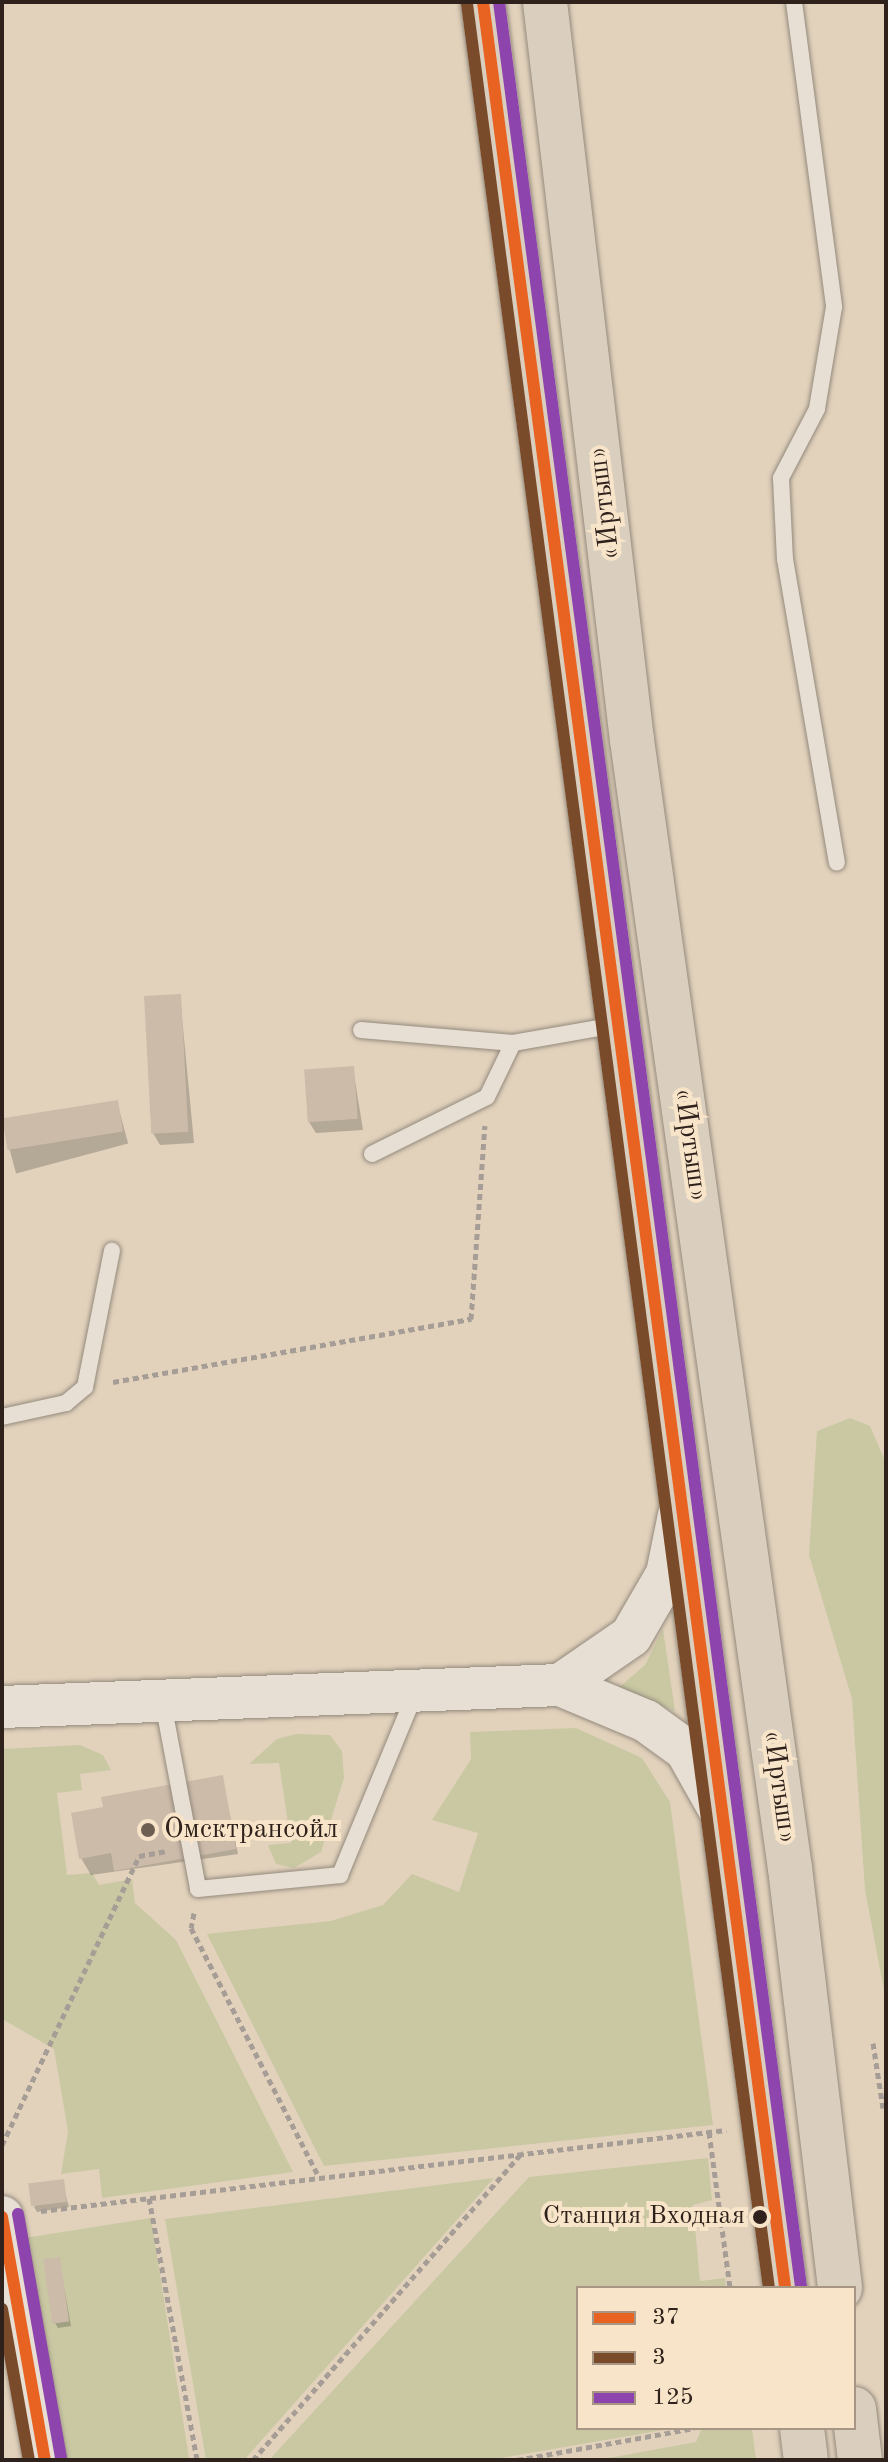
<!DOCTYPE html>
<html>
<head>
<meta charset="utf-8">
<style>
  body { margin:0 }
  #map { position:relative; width:888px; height:2462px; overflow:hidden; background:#e2d2bc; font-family:"Old Standard TT",serif }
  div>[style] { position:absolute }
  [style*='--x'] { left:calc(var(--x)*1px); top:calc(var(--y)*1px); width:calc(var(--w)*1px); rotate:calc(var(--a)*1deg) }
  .green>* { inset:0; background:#c9c8a3; transform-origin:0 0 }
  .shadow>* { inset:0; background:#0003; transform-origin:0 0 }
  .building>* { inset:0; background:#cdbbaa; transform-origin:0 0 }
  .path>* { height:5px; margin-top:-2.5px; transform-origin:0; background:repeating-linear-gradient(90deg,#a69e96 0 6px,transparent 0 10px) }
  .roads { filter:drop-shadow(0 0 2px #948a7d) drop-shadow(0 0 2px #948a7d) }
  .service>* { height:16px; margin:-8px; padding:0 8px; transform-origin:8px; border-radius:8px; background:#e7dfd4 }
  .tertiary>* { height:42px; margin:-21px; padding:0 21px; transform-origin:21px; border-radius:21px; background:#e7dfd4 }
  .primary>* { height:44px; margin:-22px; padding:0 22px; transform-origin:22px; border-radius:22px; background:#dacfbf }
  .bus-1>* { height:12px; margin:-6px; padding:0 6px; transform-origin:6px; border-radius:6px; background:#e86222 }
  .bus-2>* { height:12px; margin:-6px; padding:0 6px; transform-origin:6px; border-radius:6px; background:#7a4b2a }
  .bus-3>* { height:12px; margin:-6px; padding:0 6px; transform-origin:6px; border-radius:6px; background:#8e44ad }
  .dots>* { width:22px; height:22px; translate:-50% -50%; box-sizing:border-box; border:4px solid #f7e4c9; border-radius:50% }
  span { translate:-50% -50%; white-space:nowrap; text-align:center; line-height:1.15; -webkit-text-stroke:8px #f7e4c9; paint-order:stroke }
  .bus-label { font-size:26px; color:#2f211b }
  .right { translate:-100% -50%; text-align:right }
  .street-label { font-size:28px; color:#2f211b }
  .poi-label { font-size:28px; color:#2f211b }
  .left { translate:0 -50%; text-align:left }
  .frame { position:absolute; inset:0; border:4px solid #2f211b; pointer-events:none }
  .legend { position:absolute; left:576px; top:2286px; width:280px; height:144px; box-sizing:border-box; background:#f7e4c9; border:2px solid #a79683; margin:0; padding:10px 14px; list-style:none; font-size:24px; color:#2f211b }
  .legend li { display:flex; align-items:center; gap:16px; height:40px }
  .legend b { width:40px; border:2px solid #a79683 }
</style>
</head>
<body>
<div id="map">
  <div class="green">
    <div style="clip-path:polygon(850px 1418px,870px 1426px,886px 1463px,886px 2001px,865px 1890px,852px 1699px,809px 1555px,817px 1431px)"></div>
    <div style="clip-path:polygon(663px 1629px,675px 1711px,617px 1689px,645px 1665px)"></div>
    <div style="clip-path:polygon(576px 1728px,642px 1758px,670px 1802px,713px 2125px,324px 2166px,207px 1934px,331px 1921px,383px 1905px,412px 1874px,459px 1892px,478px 1833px,432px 1820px,471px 1759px,470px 1732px)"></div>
    <div style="clip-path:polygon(296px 1734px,330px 1735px,342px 1751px,344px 1778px,321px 1852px,294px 1868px,276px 1864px,268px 1845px,291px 1843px,279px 1763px,249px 1764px,277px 1739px)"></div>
    <div style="clip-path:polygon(80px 1745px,103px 1755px,111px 1770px,80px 1774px,82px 1790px,57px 1793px,67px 1875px,92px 1873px,99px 1885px,132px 1879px,135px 1903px,176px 1940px,293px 2172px,102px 2198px,99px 2169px,61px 2174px,68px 2131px,54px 2049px,2px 2019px,2px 1749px)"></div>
    <div style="clip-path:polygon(708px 2158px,712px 2200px,693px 2205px,700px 2281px,725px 2278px,726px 2288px,578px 2288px,578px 2428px,675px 2428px,489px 2460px,269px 2460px,529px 2177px)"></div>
    <div style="clip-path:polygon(494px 2178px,244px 2460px,206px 2460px,165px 2219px)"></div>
    <div style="left:151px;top:2218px;width:245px;height:133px;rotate:81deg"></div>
    <div style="clip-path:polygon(702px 2428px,752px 2428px,756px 2460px,598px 2460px,696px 2442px)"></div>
  </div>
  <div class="shadow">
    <div style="clip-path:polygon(180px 996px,194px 1143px,160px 1145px,153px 1133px)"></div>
    <div style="clip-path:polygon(353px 1068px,363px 1130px,316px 1133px,309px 1122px)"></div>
    <div style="left:117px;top:1102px;width:43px;height:116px;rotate:75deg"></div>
    <div style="clip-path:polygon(222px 1777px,238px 1854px,91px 1875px,81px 1858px)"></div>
    <div style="clip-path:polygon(62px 2182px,69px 2207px,37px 2212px,34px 2207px)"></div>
    <div style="clip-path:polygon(59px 2259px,71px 2326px,58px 2328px,55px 2323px)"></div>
  </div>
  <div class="building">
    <div style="left:181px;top:994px;width:138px;height:37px;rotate:87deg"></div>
    <div style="left:354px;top:1066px;width:53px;height:50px;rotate:86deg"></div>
    <div style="left:118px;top:1100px;width:32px;height:117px;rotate:81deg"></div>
    <div style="clip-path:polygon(223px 1775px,236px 1849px,114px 1871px,111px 1853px,79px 1859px,71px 1813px,103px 1807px,101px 1797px)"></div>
    <div style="left:64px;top:2179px;width:23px;height:36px;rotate:83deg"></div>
    <div style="left:60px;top:2257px;width:65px;height:17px;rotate:82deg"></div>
  </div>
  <div class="path">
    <div style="--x:113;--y:1382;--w:364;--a:-10"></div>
    <div style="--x:471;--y:1319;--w:194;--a:-85.9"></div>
    <div style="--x:194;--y:1913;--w:15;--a:101"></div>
    <div style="--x:191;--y:1928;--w:280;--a:62.8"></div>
    <div style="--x:873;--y:2043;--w:66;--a:81.3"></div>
    <div style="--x:709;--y:2132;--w:157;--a:82.3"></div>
    <div style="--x:2;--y:2145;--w:320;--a:-64.6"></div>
    <div style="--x:139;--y:1856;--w:27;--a:-10"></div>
    <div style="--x:149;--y:2198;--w:266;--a:79.6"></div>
    <div style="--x:41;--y:2211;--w:690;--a:-6.74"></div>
    <div style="--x:253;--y:2460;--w:410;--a:-48.8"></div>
    <div style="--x:517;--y:2460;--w:180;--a:-10.2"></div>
  </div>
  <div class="roads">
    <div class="service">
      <div style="--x:794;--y:2;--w:308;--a:82.5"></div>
      <div style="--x:834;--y:307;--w:103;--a:99.5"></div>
      <div style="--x:817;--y:409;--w:78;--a:117.6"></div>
      <div style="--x:781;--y:478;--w:81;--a:87.2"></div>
      <div style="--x:785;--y:559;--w:308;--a:80.3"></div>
      <div style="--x:361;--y:1030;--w:153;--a:4.9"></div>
      <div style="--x:513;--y:1043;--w:105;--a:-9.9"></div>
      <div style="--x:372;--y:1154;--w:128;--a:-26.4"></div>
      <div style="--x:487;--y:1097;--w:60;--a:-64.3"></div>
      <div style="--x:2;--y:1417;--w:66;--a:-12.3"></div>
      <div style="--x:66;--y:1403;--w:25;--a:-40"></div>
      <div style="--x:85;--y:1387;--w:139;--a:-78.8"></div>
      <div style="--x:163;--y:1703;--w:189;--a:79.3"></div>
      <div style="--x:198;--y:1889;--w:143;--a:-5.6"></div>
      <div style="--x:340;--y:1875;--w:196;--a:-67.5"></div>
    </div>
    <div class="tertiary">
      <div style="--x:560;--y:1685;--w:86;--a:-34.6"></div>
      <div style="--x:631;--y:1636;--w:72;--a:-59.9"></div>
      <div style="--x:667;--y:1574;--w:60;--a:-78.5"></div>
      <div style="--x:2;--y:1707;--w:558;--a:-2.26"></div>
      <div style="--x:560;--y:1685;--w:93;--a:22.7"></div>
      <div style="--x:646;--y:1721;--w:49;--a:35.9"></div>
      <div style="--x:686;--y:1750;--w:73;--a:60.6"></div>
      <div style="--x:2;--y:2217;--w:247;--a:80"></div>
    </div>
    <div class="primary">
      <div style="--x:483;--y:2;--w:2306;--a:82.47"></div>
      <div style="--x:545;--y:2;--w:743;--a:83.28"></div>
      <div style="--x:632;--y:740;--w:1139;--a:82.03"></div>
      <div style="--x:790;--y:1868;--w:423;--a:83.2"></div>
      <div style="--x:854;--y:2409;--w:51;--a:83.3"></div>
      <div style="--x:802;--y:2428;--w:32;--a:83"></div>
    </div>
  </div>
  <div class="bus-1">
    <div style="--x:483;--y:2;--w:2306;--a:82.47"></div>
    <div style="--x:2;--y:2217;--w:247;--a:80"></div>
  </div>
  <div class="bus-2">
    <div style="--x:467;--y:4;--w:2304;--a:82.47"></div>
    <div style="--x:2;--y:2309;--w:153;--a:79.9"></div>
  </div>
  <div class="bus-3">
    <div style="--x:499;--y:2;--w:2304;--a:82.47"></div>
    <div style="--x:18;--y:2214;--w:247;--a:80"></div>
  </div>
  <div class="dots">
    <div style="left:148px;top:1830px;background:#6e5f53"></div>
    <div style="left:760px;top:2217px;background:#2f211b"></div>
  </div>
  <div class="bus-label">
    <span class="right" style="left:745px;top:2217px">Станция Входная</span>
  </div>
  <div class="street-label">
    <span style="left:605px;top:503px;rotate:-97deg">«Иртыш»</span>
    <span style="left:690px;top:1145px;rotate:82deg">«Иртыш»</span>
    <span style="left:779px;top:1787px;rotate:82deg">«Иртыш»</span>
  </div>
  <div class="poi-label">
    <span class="left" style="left:164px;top:1830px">Омсктрансойл</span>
  </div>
  <div class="frame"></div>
  <ul class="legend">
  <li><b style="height:10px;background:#e86222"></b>37</li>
  <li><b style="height:10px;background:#7a4b2a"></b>3</li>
  <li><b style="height:10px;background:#8e44ad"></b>125</li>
  </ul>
</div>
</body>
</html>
